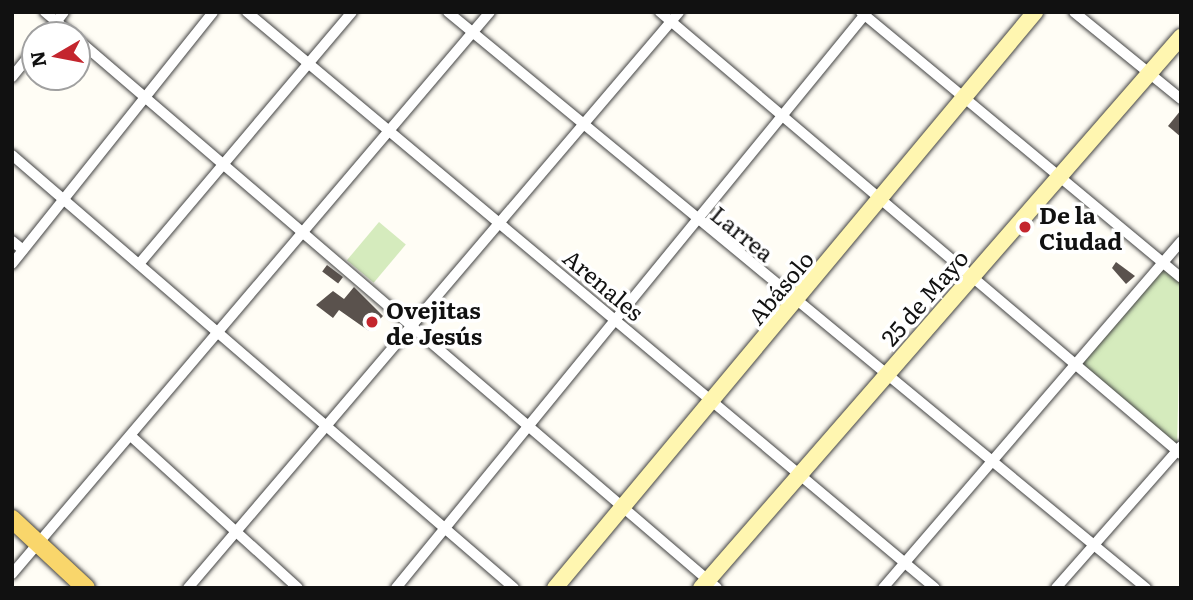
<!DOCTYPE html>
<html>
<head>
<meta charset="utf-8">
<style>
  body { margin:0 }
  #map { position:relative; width:1193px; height:600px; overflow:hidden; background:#fffdf5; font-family:Literata,serif }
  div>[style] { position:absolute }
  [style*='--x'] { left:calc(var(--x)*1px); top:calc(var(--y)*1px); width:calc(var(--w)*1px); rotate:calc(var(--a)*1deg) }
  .green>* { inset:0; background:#d5ebbd; transform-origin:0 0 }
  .building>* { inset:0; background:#5a524d; transform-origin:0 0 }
  .roads { filter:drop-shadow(0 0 2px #444) drop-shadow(0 0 2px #444) }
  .street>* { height:10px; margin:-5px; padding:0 5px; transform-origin:5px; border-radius:5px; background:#fff }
  .secondary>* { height:16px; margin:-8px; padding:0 8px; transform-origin:8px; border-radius:8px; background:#fff6b0 }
  .primary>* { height:18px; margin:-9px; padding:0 9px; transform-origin:9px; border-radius:9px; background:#f9d66b }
  .dots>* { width:19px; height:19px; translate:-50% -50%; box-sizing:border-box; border:4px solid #fff; border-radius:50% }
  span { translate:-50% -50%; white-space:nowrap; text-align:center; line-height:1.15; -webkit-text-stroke:7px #fff; paint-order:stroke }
  .poi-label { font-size:23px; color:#111; font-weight:700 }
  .left { translate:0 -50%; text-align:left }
  .street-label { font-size:23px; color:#111 }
  .frame { position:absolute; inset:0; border:14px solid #111; pointer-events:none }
  .north { position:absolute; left:21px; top:21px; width:70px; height:70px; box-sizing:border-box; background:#fff; border:2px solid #a0a0a0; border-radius:50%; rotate:260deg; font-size:19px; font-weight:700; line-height:28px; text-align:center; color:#111 }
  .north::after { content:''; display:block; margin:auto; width:24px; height:32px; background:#c4262e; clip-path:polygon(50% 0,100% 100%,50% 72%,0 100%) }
</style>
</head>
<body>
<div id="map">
  <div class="green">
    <div style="left:379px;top:222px;width:35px;height:50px;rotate:40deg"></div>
    <div style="clip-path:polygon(1163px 263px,1181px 278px,1177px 450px,1076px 365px)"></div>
  </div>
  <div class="building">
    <div style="clip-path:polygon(1181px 110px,1181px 137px,1168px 126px)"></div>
    <div style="clip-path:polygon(1116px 262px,1135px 276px,1126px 284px,1112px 268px)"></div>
    <div style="left:327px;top:265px;width:20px;height:8px;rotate:37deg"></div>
    <div style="clip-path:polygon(354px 287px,383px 316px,369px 331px,339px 310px,333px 318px,316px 305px,333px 291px,344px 299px)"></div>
  </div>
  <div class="roads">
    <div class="street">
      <div style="--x:45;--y:12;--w:35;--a:40"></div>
      <div style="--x:247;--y:12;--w:897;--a:39.94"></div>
      <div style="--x:448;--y:12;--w:905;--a:39.53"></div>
      <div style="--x:660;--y:12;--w:683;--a:40.31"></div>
      <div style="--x:861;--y:12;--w:416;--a:39.7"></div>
      <div style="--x:1074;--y:12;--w:138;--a:39.1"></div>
      <div style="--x:46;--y:35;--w:29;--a:-52"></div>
      <div style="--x:77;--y:39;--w:843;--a:40.62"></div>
      <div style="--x:12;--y:77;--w:36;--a:-51"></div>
      <div style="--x:12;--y:155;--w:663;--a:40.78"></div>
      <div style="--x:12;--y:241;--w:14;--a:39"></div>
      <div style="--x:12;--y:264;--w:322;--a:-51.4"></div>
      <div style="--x:139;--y:264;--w:330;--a:-49.8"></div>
      <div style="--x:132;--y:437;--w:224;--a:42.3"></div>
      <div style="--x:12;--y:574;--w:738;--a:-49.62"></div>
      <div style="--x:188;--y:588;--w:757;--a:-49.55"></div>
      <div style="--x:396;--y:588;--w:744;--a:-50.73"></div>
      <div style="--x:883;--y:588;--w:457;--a:-49.3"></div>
      <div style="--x:1056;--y:588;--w:189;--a:-48.6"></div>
    </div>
    <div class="secondary">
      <div style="--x:555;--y:588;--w:750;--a:-50.19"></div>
      <div style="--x:701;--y:588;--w:731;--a:-48.94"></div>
    </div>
    <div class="primary">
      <div style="--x:12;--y:519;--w:101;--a:43"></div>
    </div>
  </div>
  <div class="dots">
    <div style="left:1025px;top:227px;background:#c4262e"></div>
    <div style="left:372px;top:322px;background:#c4262e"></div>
  </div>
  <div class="poi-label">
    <span class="left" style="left:1039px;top:227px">De la<br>Ciudad</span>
    <span class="left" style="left:386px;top:322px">Ovejitas<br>de Jesús</span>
  </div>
  <div class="street-label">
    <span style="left:743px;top:233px;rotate:39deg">Larrea</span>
    <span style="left:604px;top:284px;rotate:40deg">Arenales</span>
    <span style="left:780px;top:287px;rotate:-50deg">Abásolo</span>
    <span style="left:924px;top:297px;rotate:-49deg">25 de Mayo</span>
  </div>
  <div class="frame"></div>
  <div class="north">N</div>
</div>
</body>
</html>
